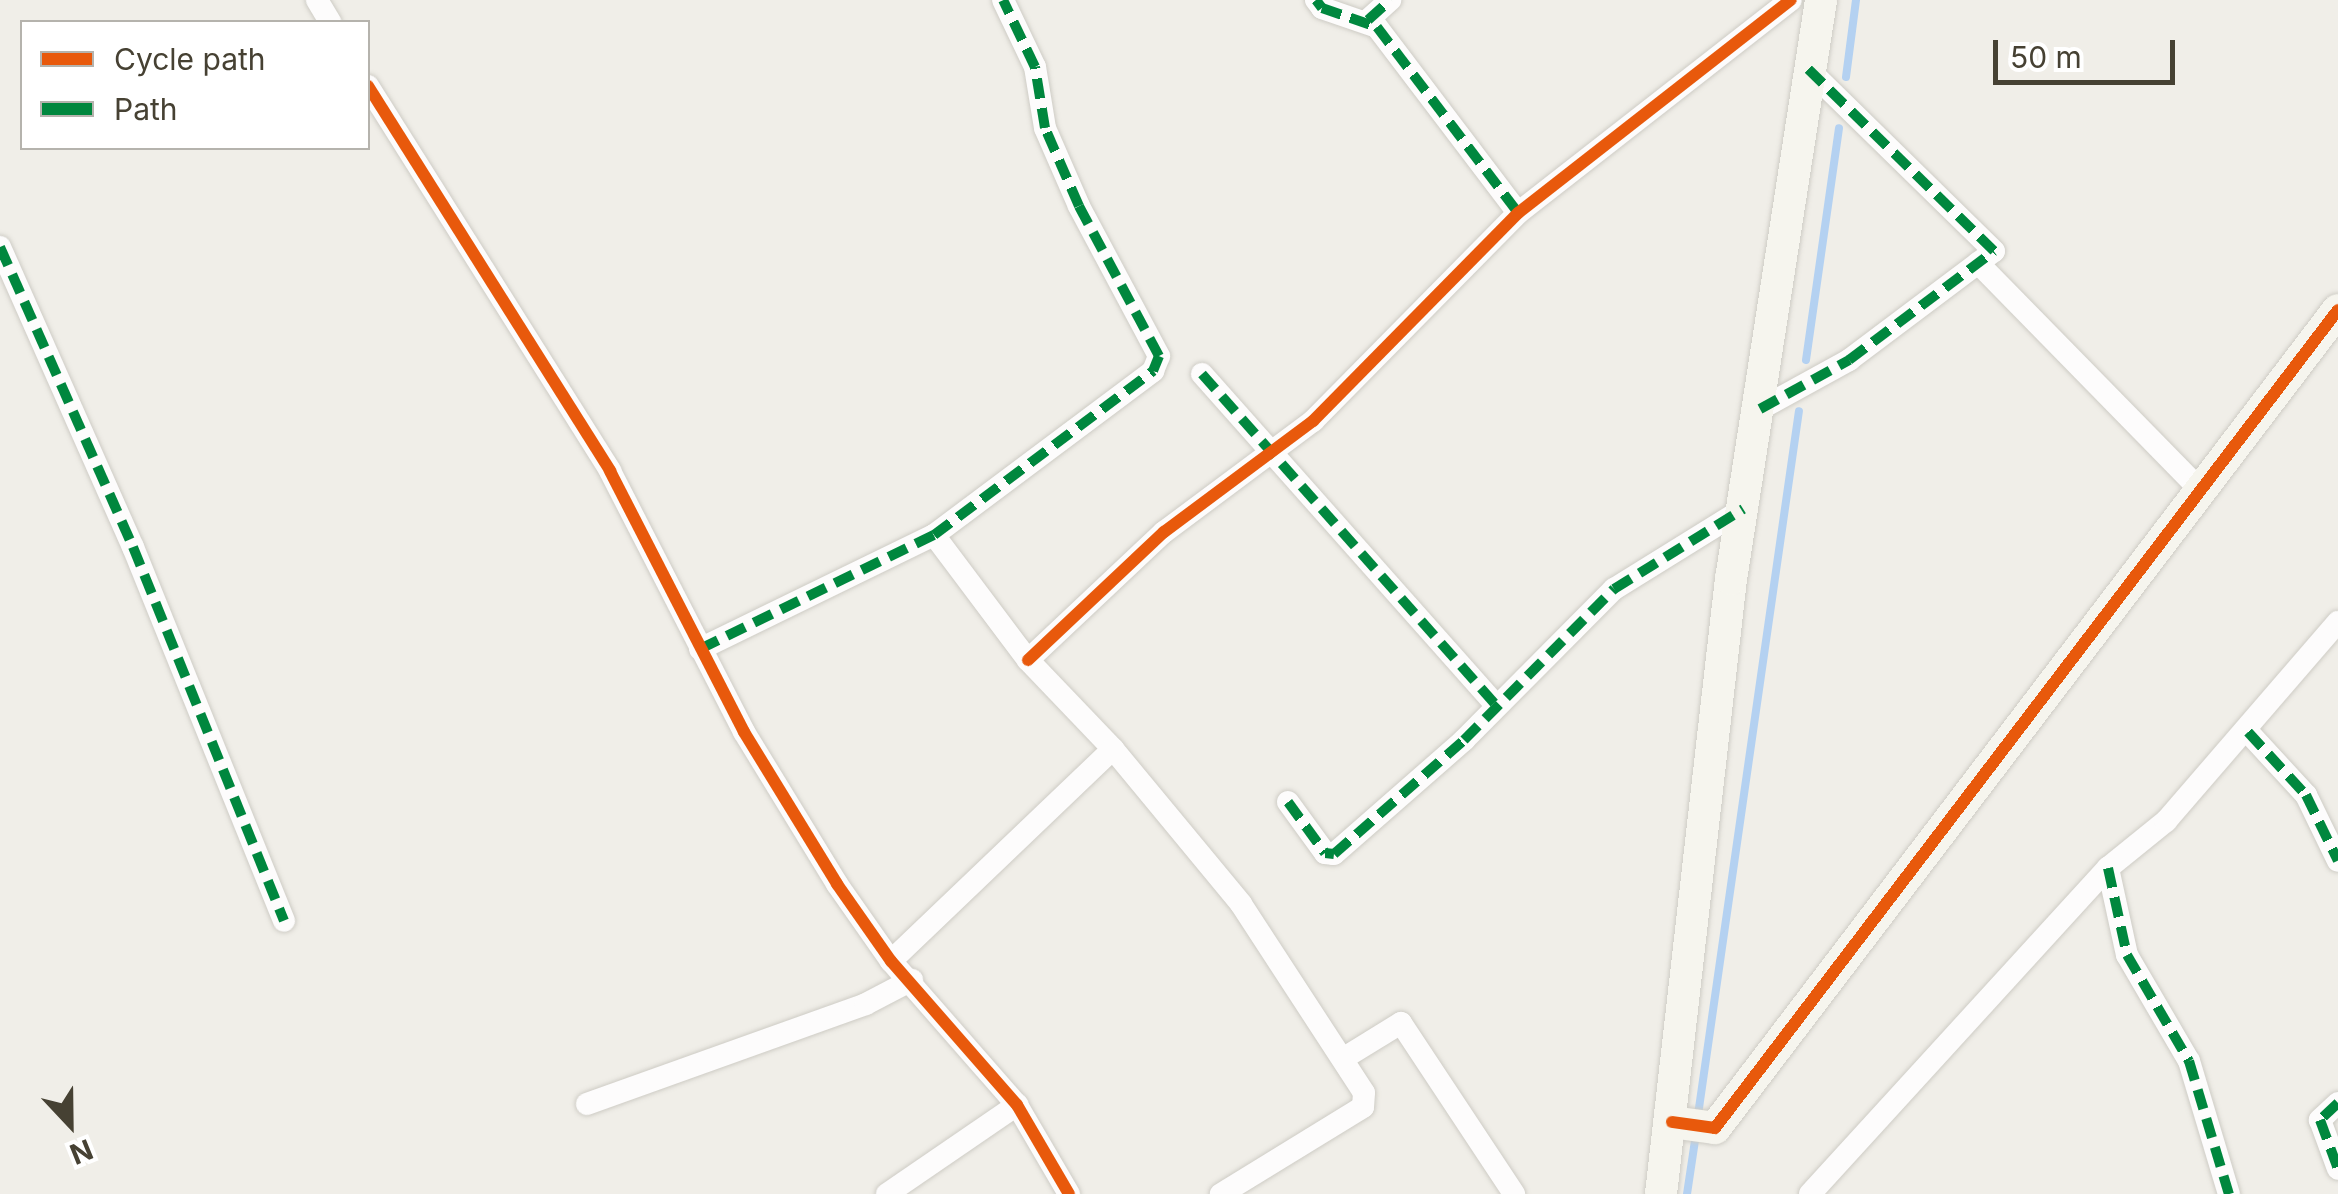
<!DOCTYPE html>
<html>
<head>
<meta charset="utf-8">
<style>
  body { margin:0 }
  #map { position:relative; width:2338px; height:1194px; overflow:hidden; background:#f0eee8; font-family:Inter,sans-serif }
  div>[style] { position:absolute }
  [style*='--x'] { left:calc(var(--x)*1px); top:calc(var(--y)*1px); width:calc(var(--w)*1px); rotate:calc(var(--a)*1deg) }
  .stream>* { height:8px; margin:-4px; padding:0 4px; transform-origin:4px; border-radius:4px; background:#b4d1f1 }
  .roads { filter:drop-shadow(0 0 2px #ceccc5) drop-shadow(0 0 2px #ceccc5) }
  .street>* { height:22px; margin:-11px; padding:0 11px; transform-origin:11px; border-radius:11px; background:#fdfcfc }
  .secondary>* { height:32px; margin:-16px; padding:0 16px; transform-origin:16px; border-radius:16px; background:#f6f5ee }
  .quiet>* { height:10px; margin-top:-5px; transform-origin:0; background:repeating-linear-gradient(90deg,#00873e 0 20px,transparent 0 30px) }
  .cycleway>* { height:12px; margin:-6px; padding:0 6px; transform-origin:6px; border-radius:6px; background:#e8590c }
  span { translate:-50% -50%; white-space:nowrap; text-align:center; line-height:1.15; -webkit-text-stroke:10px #fff; paint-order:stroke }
  .legend { position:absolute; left:20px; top:20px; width:350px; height:130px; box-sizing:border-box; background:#fff; border:2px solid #b5b3ad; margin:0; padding:12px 18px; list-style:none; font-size:30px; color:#464133 }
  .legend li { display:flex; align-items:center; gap:20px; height:50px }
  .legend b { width:50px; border:2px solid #b5b3ad }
  .north { position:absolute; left:20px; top:1074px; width:100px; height:100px; -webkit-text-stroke:8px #fff; paint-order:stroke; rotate:158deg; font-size:28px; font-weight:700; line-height:40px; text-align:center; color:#464133 }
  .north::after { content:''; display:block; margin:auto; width:35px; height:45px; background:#464133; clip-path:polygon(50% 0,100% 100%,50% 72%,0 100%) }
  .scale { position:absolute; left:1993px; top:40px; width:182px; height:45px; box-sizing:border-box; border:5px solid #464133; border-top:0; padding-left:12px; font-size:30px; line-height:35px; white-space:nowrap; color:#464133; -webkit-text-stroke:8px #fff; paint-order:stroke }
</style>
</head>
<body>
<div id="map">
  <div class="stream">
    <div style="--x:1846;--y:77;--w:78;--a:-82.6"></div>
    <div style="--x:1806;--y:360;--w:234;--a:-81.9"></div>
    <div style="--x:1698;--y:1115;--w:711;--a:-81.84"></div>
    <div style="--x:1687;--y:1194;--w:61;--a:-81.5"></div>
  </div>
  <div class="roads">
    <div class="street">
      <div style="--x:317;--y:0;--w:26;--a:59"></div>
      <div style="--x:1316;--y:0;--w:10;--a:53"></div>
      <div style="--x:1322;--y:8;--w:58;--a:19.1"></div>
      <div style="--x:1377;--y:27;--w:233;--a:52.8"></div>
      <div style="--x:1368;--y:20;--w:30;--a:-42"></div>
      <div style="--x:368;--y:86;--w:455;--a:57.8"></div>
      <div style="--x:610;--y:471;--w:293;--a:62.8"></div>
      <div style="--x:744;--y:732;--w:178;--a:58.5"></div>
      <div style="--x:837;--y:884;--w:94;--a:55"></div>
      <div style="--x:891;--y:961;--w:191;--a:48.8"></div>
      <div style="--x:1017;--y:1105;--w:103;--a:59.7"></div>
      <div style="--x:0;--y:247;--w:328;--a:66.1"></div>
      <div style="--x:133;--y:547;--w:403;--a:68"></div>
      <div style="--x:1978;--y:263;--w:318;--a:45.6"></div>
      <div style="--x:1202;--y:374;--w:444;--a:48.4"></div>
      <div style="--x:1760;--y:409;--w:102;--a:-28.8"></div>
      <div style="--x:1849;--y:360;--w:181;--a:-36.9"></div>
      <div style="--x:1994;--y:251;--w:260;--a:-135.6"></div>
      <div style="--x:934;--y:535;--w:156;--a:53.1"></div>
      <div style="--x:1028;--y:660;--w:123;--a:46.3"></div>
      <div style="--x:1113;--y:749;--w:201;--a:50.4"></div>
      <div style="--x:1241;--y:904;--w:225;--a:56.9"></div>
      <div style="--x:1364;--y:1093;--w:14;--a:94"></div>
      <div style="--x:1363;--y:1107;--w:167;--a:148.5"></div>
      <div style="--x:700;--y:649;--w:260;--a:-26"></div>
      <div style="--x:934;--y:535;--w:274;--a:-36.8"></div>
      <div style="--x:1153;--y:371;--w:16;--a:-68"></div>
      <div style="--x:1159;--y:356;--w:170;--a:-118.1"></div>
      <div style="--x:1079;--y:206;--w:85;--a:-113.6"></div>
      <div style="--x:1045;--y:128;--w:62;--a:-99.3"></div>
      <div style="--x:1035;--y:67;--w:74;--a:-115.5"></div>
      <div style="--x:1028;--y:660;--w:187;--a:-43.3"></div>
      <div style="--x:1164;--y:532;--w:186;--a:-36.7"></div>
      <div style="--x:1313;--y:421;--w:292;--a:-45.4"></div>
      <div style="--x:1518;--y:213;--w:346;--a:-38"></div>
      <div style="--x:2248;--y:732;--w:86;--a:47.4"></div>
      <div style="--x:2306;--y:795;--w:73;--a:64.1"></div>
      <div style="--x:1288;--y:802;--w:63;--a:54"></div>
      <div style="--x:1325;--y:853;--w:9;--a:6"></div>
      <div style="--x:1334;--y:854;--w:173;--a:-41.2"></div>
      <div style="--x:1464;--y:740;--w:213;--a:-45.2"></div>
      <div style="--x:1614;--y:589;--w:152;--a:-31.8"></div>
      <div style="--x:2108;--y:868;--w:89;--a:77.7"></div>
      <div style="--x:2127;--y:955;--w:123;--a:59.7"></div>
      <div style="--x:2189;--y:1061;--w:139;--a:73.3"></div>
      <div style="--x:891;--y:961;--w:307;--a:-43.7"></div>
      <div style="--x:1344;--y:1058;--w:67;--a:-31.6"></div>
      <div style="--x:1401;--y:1023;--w:205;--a:56.5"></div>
      <div style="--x:2338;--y:1103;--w:25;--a:137"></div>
      <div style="--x:2320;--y:1120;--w:52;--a:69.8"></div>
      <div style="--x:587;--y:1104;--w:296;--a:-19.7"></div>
      <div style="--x:866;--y:1004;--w:52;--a:-27.6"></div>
      <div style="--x:887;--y:1194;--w:158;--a:-34.4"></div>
      <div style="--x:1810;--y:1194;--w:442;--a:-47.6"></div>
      <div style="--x:2108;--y:868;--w:75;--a:-39"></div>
      <div style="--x:2166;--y:821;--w:263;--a:-49.2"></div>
    </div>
    <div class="secondary">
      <div style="--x:1672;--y:1122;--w:43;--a:7.9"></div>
      <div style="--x:1715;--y:1128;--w:1028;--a:-52.71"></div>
      <div style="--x:1661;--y:1194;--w:619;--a:-83.51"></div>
      <div style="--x:1731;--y:579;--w:586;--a:-81.16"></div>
    </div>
  </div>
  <div class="quiet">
    <div style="--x:1316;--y:0;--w:10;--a:53"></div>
    <div style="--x:1322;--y:8;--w:58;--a:19.1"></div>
    <div style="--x:1377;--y:27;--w:233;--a:52.8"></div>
    <div style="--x:1368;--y:20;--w:30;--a:-42"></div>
    <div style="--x:0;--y:247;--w:328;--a:66.1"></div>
    <div style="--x:133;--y:547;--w:403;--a:68"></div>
    <div style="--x:1202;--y:374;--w:444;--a:48.4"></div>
    <div style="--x:1760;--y:409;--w:102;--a:-28.8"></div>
    <div style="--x:1849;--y:360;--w:181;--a:-36.9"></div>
    <div style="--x:1994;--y:251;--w:260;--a:-135.6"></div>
    <div style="--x:700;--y:649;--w:260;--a:-26"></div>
    <div style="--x:934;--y:535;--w:274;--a:-36.8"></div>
    <div style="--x:1153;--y:371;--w:16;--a:-68"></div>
    <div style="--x:1159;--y:356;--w:170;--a:-118.1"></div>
    <div style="--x:1079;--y:206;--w:85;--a:-113.6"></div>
    <div style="--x:1045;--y:128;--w:62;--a:-99.3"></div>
    <div style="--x:1035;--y:67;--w:74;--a:-115.5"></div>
    <div style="--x:2248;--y:732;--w:86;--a:47.4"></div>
    <div style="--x:2306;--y:795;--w:73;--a:64.1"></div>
    <div style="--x:1288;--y:802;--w:63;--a:54"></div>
    <div style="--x:1325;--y:853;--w:9;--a:6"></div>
    <div style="--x:1334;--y:854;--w:173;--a:-41.2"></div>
    <div style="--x:1464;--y:740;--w:213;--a:-45.2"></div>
    <div style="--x:1614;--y:589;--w:152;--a:-31.8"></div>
    <div style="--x:2108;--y:868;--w:89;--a:77.7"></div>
    <div style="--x:2127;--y:955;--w:123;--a:59.7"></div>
    <div style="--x:2189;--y:1061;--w:139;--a:73.3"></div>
    <div style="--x:2338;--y:1103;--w:25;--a:137"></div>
    <div style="--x:2320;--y:1120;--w:52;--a:69.8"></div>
  </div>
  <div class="cycleway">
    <div style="--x:368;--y:86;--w:455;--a:57.8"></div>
    <div style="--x:610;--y:471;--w:293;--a:62.8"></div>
    <div style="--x:744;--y:732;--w:178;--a:58.5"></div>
    <div style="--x:837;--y:884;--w:94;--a:55"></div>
    <div style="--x:891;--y:961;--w:191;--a:48.8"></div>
    <div style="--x:1017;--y:1105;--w:103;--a:59.7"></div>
    <div style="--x:1028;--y:660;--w:187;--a:-43.3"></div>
    <div style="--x:1164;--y:532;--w:186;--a:-36.7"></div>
    <div style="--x:1313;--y:421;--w:292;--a:-45.4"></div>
    <div style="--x:1518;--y:213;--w:346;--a:-38"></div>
    <div style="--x:1672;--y:1122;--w:43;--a:7.9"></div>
    <div style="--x:1715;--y:1128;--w:1028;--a:-52.71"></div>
  </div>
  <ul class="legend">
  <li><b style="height:12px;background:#e8590c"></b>Cycle path</li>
  <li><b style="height:12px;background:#00873e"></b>Path</li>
  </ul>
  <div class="north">N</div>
  <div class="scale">50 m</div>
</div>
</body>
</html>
